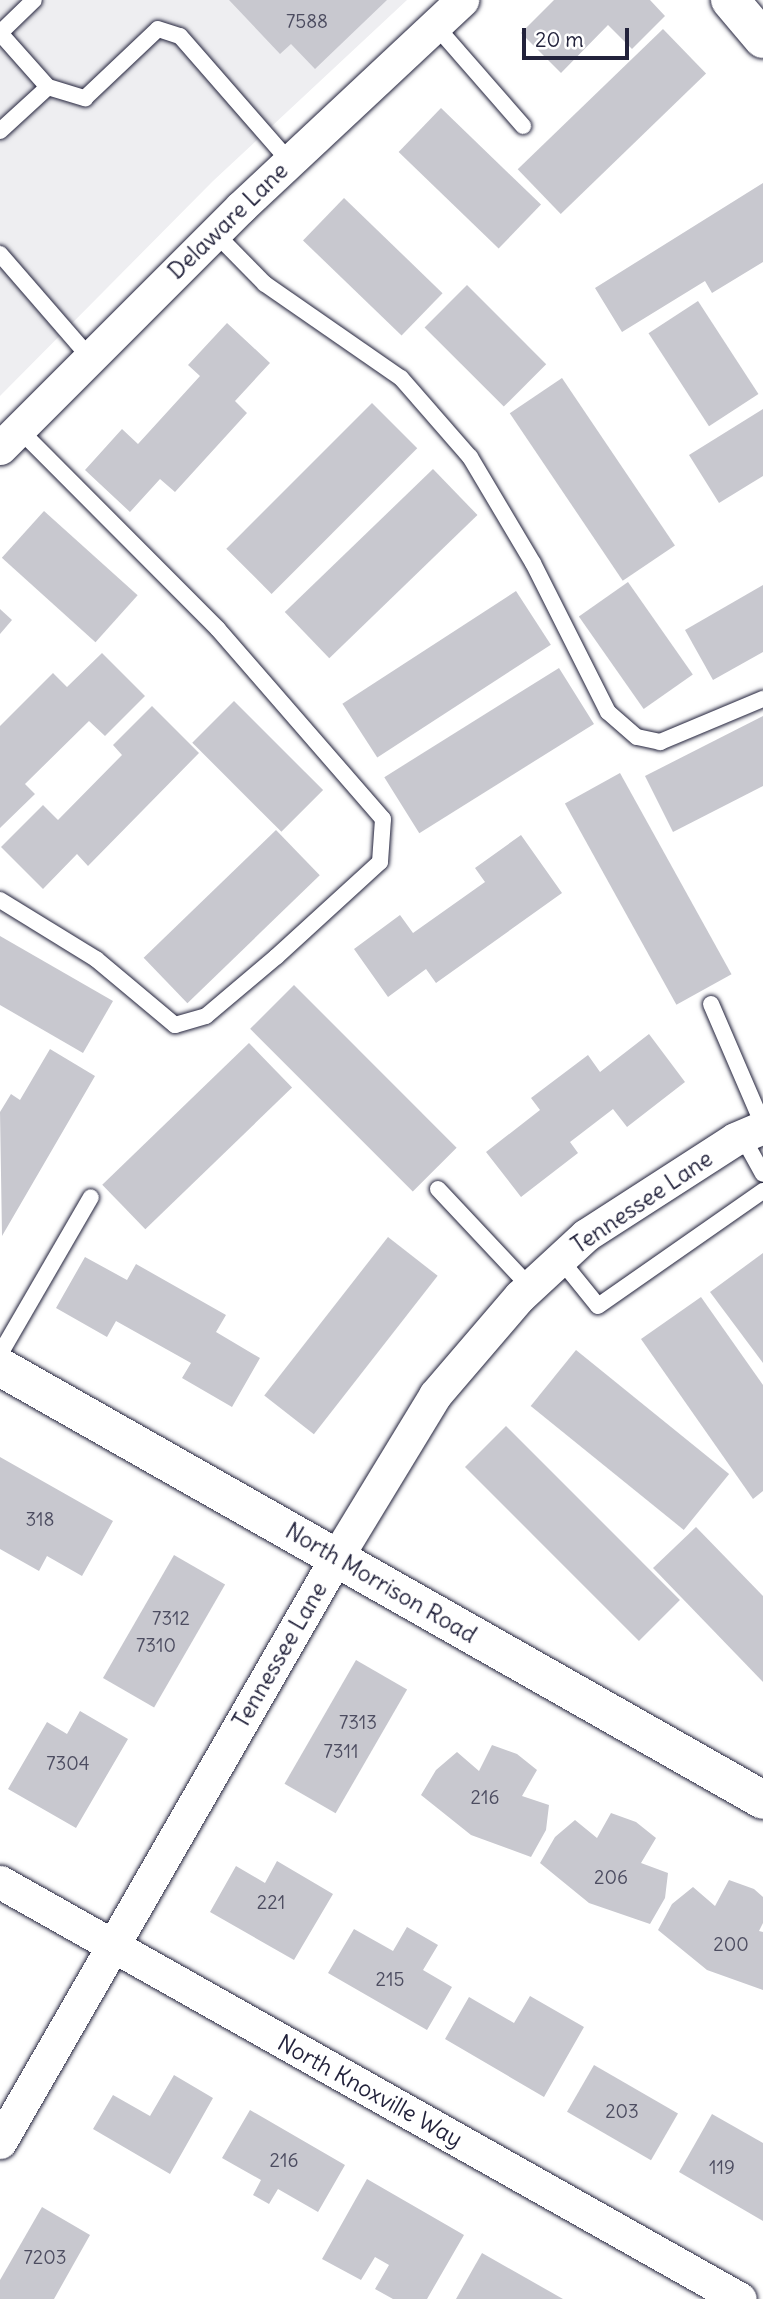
<!DOCTYPE html>
<html>
<head>
<meta charset="utf-8">
<style>
  body { margin:0 }
  #map { position:relative; width:763px; height:2299px; overflow:hidden; background:#fff; font-family:Delius,sans-serif }
  div>[style] { position:absolute }
  [style*='--x'] { left:calc(var(--x)*1px); top:calc(var(--y)*1px); width:calc(var(--w)*1px); rotate:calc(var(--a)*1deg) }
  .built>* { inset:0; background:#eeeef1 }
  .building>* { inset:0; background:#c8c8cf; transform-origin:0 0 }
  .roads { filter:drop-shadow(0 0 2px #22223b) drop-shadow(0 0 2px #22223b) }
  .lane>* { height:16px; margin:-8px; padding:0 8px; transform-origin:8px; border-radius:8px; background:#fff }
  .street>* { height:33px; margin:-16.5px; padding:0 16.5px; transform-origin:16.5px; border-radius:16.5px; background:#fff }
  .secondary>* { height:38px; margin:-19px; padding:0 19px; transform-origin:19px; border-radius:19px; background:#fff }
  span { translate:-50% -50%; white-space:nowrap; text-align:center; line-height:1.15; -webkit-text-stroke:5px #fff; paint-order:stroke }
  .number-label { font-size:19px; color:#4c4c60 }
  .number-label span { -webkit-text-stroke-width:0 }
  .street-label { font-size:23px; color:#22223b }
  .scale { position:absolute; left:522px; top:28px; width:107px; height:32px; box-sizing:border-box; border:4px solid #22223b; border-top:0; padding-left:9px; font-size:21px; line-height:24px; white-space:nowrap; color:#22223b; -webkit-text-stroke:5px #fff; paint-order:stroke }
</style>
</head>
<body>
<div id="map">
  <div class="built">
    <div style="clip-path:polygon(0 0,407px 0,213px 181px,0 396px)"></div>
  </div>
  <div class="building">
    <div style="clip-path:polygon(229px 0,387px 0,315px 69px,291px 44px,280px 54px)"></div>
    <div style="clip-path:polygon(554px 0,650px 0,665px 16px,632px 49px,608px 25px,561px 73px,521px 33px)"></div>
    <div style="left:663px;top:29px;width:62px;height:202px;rotate:46deg"></div>
    <div style="left:441px;top:108px;width:139px;height:61px;rotate:44deg"></div>
    <div style="clip-path:polygon(763px 183px,763px 262px,712px 293px,705px 281px,622px 332px,595px 288px)"></div>
    <div style="left:344px;top:198px;width:137px;height:59px;rotate:44deg"></div>
    <div style="left:467px;top:285px;width:112px;height:60px;rotate:45deg"></div>
    <div style="left:698px;top:301px;width:111px;height:59px;rotate:57deg"></div>
    <div style="clip-path:polygon(227px 323px,270px 363px,235px 401px,247px 413px,175px 492px,160px 479px,130px 512px,85px 470px,122px 429px,138px 444px,200px 376px,188px 365px)"></div>
    <div style="left:562px;top:378px;width:202px;height:63px;rotate:56deg"></div>
    <div style="left:372px;top:403px;width:64px;height:206px;rotate:45deg"></div>
    <div style="clip-path:polygon(763px 409px,763px 476px,719px 503px,689px 455px)"></div>
    <div style="left:433px;top:469px;width:64px;height:206px;rotate:46deg"></div>
    <div style="left:44px;top:511px;width:126px;height:63px;rotate:42deg"></div>
    <div style="left:628px;top:582px;width:113px;height:60px;rotate:55deg"></div>
    <div style="clip-path:polygon(763px 585px,763px 652px,713px 680px,685px 630px)"></div>
    <div style="left:516px;top:591px;width:64px;height:207px;rotate:57deg"></div>
    <div style="clip-path:polygon(0 609px,12px 620px,0 634px)"></div>
    <div style="clip-path:polygon(102px 653px,145px 696px,105px 736px,89px 721px,25px 784px,35px 794px,0 828px,0 726px,53px 673px,67px 687px)"></div>
    <div style="left:559px;top:668px;width:66px;height:206px;rotate:58deg"></div>
    <div style="left:234px;top:701px;width:126px;height:59px;rotate:45deg"></div>
    <div style="clip-path:polygon(152px 706px,199px 753px,88px 866px,77px 854px,43px 889px,1px 847px,43px 805px,58px 820px,122px 755px,113px 745px)"></div>
    <div style="clip-path:polygon(763px 716px,763px 786px,673px 832px,645px 776px)"></div>
    <div style="left:620px;top:773px;width:230px;height:63px;rotate:61deg"></div>
    <div style="left:276px;top:830px;width:63px;height:184px;rotate:46deg"></div>
    <div style="clip-path:polygon(521px 835px,562px 893px,436px 983px,426px 969px,388px 997px,354px 949px,400px 915px,413px 933px,485px 882px,475px 868px)"></div>
    <div style="clip-path:polygon(0 936px,113px 1001px,83px 1053px,0 1005px)"></div>
    <div style="left:294px;top:985px;width:230px;height:62px;rotate:45deg"></div>
    <div style="clip-path:polygon(649px 1034px,685px 1082px,627px 1127px,613px 1109px,570px 1142px,578px 1153px,521px 1197px,486px 1152px,540px 1110px,531px 1098px,588px 1055px,600px 1072px)"></div>
    <div style="left:249px;top:1043px;width:62px;height:204px;rotate:46deg"></div>
    <div style="clip-path:polygon(50px 1049px,95px 1076px,2px 1236px,0 1112px,11px 1094px,20px 1100px)"></div>
    <div style="left:388px;top:1237px;width:63px;height:201px;rotate:38deg"></div>
    <div style="clip-path:polygon(763px 1253px,763px 1363px,710px 1292px)"></div>
    <div style="clip-path:polygon(85px 1257px,127px 1280px,136px 1264px,226px 1315px,216px 1332px,260px 1358px,232px 1407px,182px 1378px,191px 1363px,116px 1321px,107px 1337px,56px 1308px)"></div>
    <div style="clip-path:polygon(701px 1297px,763px 1385px,763px 1491px,753px 1499px,641px 1339px)"></div>
    <div style="left:576px;top:1350px;width:197px;height:72px;rotate:39deg"></div>
    <div style="left:506px;top:1426px;width:246px;height:58px;rotate:45deg"></div>
    <div style="clip-path:polygon(0 1457px,113px 1521px,82px 1576px,47px 1556px,39px 1571px,0 1549px)"></div>
    <div style="clip-path:polygon(696px 1527px,763px 1596px,763px 1682px,653px 1568px)"></div>
    <div style="left:174px;top:1555px;width:59px;height:142px;rotate:30deg"></div>
    <div style="left:356px;top:1660px;width:59px;height:143px;rotate:30deg"></div>
    <div style="clip-path:polygon(80px 1711px,128px 1739px,76px 1828px,8px 1789px,47px 1722px,67px 1734px)"></div>
    <div style="clip-path:polygon(492px 1745px,517px 1754px,537px 1770px,522px 1796px,549px 1805px,546px 1830px,531px 1857px,471px 1835px,421px 1795px,436px 1770px,457px 1752px,479px 1771px)"></div>
    <div style="clip-path:polygon(611px 1813px,636px 1822px,656px 1838px,641px 1863px,668px 1873px,665px 1898px,650px 1924px,589px 1903px,540px 1863px,555px 1837px,575px 1820px,597px 1838px)"></div>
    <div style="clip-path:polygon(277px 1861px,333px 1894px,294px 1960px,210px 1912px,236px 1866px,265px 1883px)"></div>
    <div style="clip-path:polygon(729px 1880px,754px 1889px,763px 1897px,763px 1923px,759px 1931px,763px 1932px,763px 1990px,707px 1970px,658px 1930px,672px 1904px,693px 1887px,715px 1906px)"></div>
    <div style="clip-path:polygon(407px 1927px,438px 1945px,423px 1970px,452px 1987px,427px 2030px,328px 1973px,354px 1929px,393px 1951px)"></div>
    <div style="clip-path:polygon(530px 1996px,584px 2027px,544px 2097px,445px 2039px,469px 1997px,514px 2023px)"></div>
    <div style="left:594px;top:2065px;width:97px;height:54px;rotate:30deg"></div>
    <div style="clip-path:polygon(174px 2075px,213px 2098px,170px 2174px,93px 2129px,113px 2095px,150px 2116px)"></div>
    <div style="clip-path:polygon(250px 2110px,345px 2165px,318px 2212px,278px 2189px,269px 2204px,253px 2195px,261px 2180px,222px 2158px)"></div>
    <div style="clip-path:polygon(712px 2114px,763px 2143px,763px 2221px,679px 2172px)"></div>
    <div style="clip-path:polygon(367px 2179px,464px 2235px,427px 2299px,393px 2299px,375px 2289px,389px 2265px,375px 2257px,361px 2280px,322px 2259px)"></div>
    <div style="clip-path:polygon(42px 2207px,90px 2235px,54px 2299px,0 2299px,0 2280px)"></div>
    <div style="clip-path:polygon(482px 2253px,563px 2299px,456px 2299px)"></div>
  </div>
  <div class="roads">
    <div class="lane">
      <div style="--x:435;--y:25;--w:134;--a:48.9"></div>
      <div style="--x:0;--y:33;--w:72;--a:48.4"></div>
      <div style="--x:0;--y:33;--w:47;--a:-44.1"></div>
      <div style="--x:0;--y:131;--w:65;--a:-42.5"></div>
      <div style="--x:48;--y:87;--w:39;--a:17"></div>
      <div style="--x:85;--y:98;--w:100;--a:-43.4"></div>
      <div style="--x:158;--y:29;--w:23;--a:18"></div>
      <div style="--x:180;--y:36;--w:167;--a:48.9"></div>
      <div style="--x:215;--y:233;--w:71;--a:45.6"></div>
      <div style="--x:265;--y:284;--w:165;--a:34.7"></div>
      <div style="--x:401;--y:378;--w:105;--a:48.9"></div>
      <div style="--x:470;--y:457;--w:123;--a:59.3"></div>
      <div style="--x:533;--y:563;--w:167;--a:63.3"></div>
      <div style="--x:608;--y:712;--w:38;--a:41"></div>
      <div style="--x:637;--y:737;--w:24;--a:12"></div>
      <div style="--x:660;--y:742;--w:112;--a:-22.7"></div>
      <div style="--x:0;--y:254;--w:138;--a:49.1"></div>
      <div style="--x:0;--y:900;--w:113;--a:31.6"></div>
      <div style="--x:96;--y:959;--w:103;--a:39.9"></div>
      <div style="--x:175;--y:1025;--w:32;--a:-16"></div>
      <div style="--x:206;--y:1016;--w:92;--a:-40.1"></div>
      <div style="--x:276;--y:957;--w:141;--a:-42.4"></div>
      <div style="--x:380;--y:862;--w:43;--a:-86"></div>
      <div style="--x:383;--y:819;--w:252;--a:-131"></div>
      <div style="--x:218;--y:629;--w:282;--a:-134.9"></div>
      <div style="--x:711;--y:1004;--w:132;--a:66.7"></div>
      <div style="--x:742;--y:1136;--w:43;--a:61.1"></div>
      <div style="--x:438;--y:1189;--w:134;--a:46.8"></div>
      <div style="--x:560;--y:1259;--w:60;--a:51"></div>
      <div style="--x:598;--y:1306;--w:201;--a:-34.9"></div>
      <div style="--x:0;--y:1354;--w:181;--a:-59.9"></div>
    </div>
    <div class="street">
      <div style="--x:0;--y:448;--w:341;--a:-45"></div>
      <div style="--x:241;--y:207;--w:303;--a:-43.1"></div>
      <div style="--x:0;--y:1882;--w:849;--a:29.4"></div>
      <div style="--x:0;--y:2142;--w:674;--a:-60.09"></div>
      <div style="--x:336;--y:1558;--w:191;--a:-58.7"></div>
      <div style="--x:435;--y:1395;--w:130;--a:-49.4"></div>
      <div style="--x:520;--y:1296;--w:90;--a:-42.7"></div>
      <div style="--x:586;--y:1235;--w:177;--a:-32.8"></div>
      <div style="--x:735;--y:1139;--w:30;--a:-23"></div>
    </div>
    <div class="secondary">
      <div style="--x:730;--y:0;--w:51;--a:49.8"></div>
      <div style="--x:0;--y:1367;--w:877;--a:29.57"></div>
    </div>
  </div>
  <div class="number-label">
    <span style="left:307px;top:22px">7588</span>
    <span style="left:40px;top:1520px">318</span>
    <span style="left:171px;top:1619px">7312</span>
    <span style="left:156px;top:1646px">7310</span>
    <span style="left:358px;top:1723px">7313</span>
    <span style="left:341px;top:1752px">7311</span>
    <span style="left:68px;top:1764px">7304</span>
    <span style="left:485px;top:1798px">216</span>
    <span style="left:611px;top:1878px">206</span>
    <span style="left:271px;top:1903px">221</span>
    <span style="left:731px;top:1945px">200</span>
    <span style="left:390px;top:1980px">215</span>
    <span style="left:622px;top:2112px">203</span>
    <span style="left:284px;top:2161px">216</span>
    <span style="left:722px;top:2168px">119</span>
    <span style="left:45px;top:2258px">7203</span>
  </div>
  <div class="street-label">
    <span style="left:228px;top:221px;rotate:-44deg">Delaware Lane</span>
    <span style="left:642px;top:1202px;rotate:-34deg">Tennessee Lane</span>
    <span style="left:381px;top:1583px;rotate:30deg">North Morrison Road</span>
    <span style="left:280px;top:1655px;rotate:-60deg">Tennessee Lane</span>
    <span style="left:370px;top:2091px;rotate:29deg">North Knoxville Way</span>
  </div>
  <div class="scale">20 m</div>
</div>
</body>
</html>
